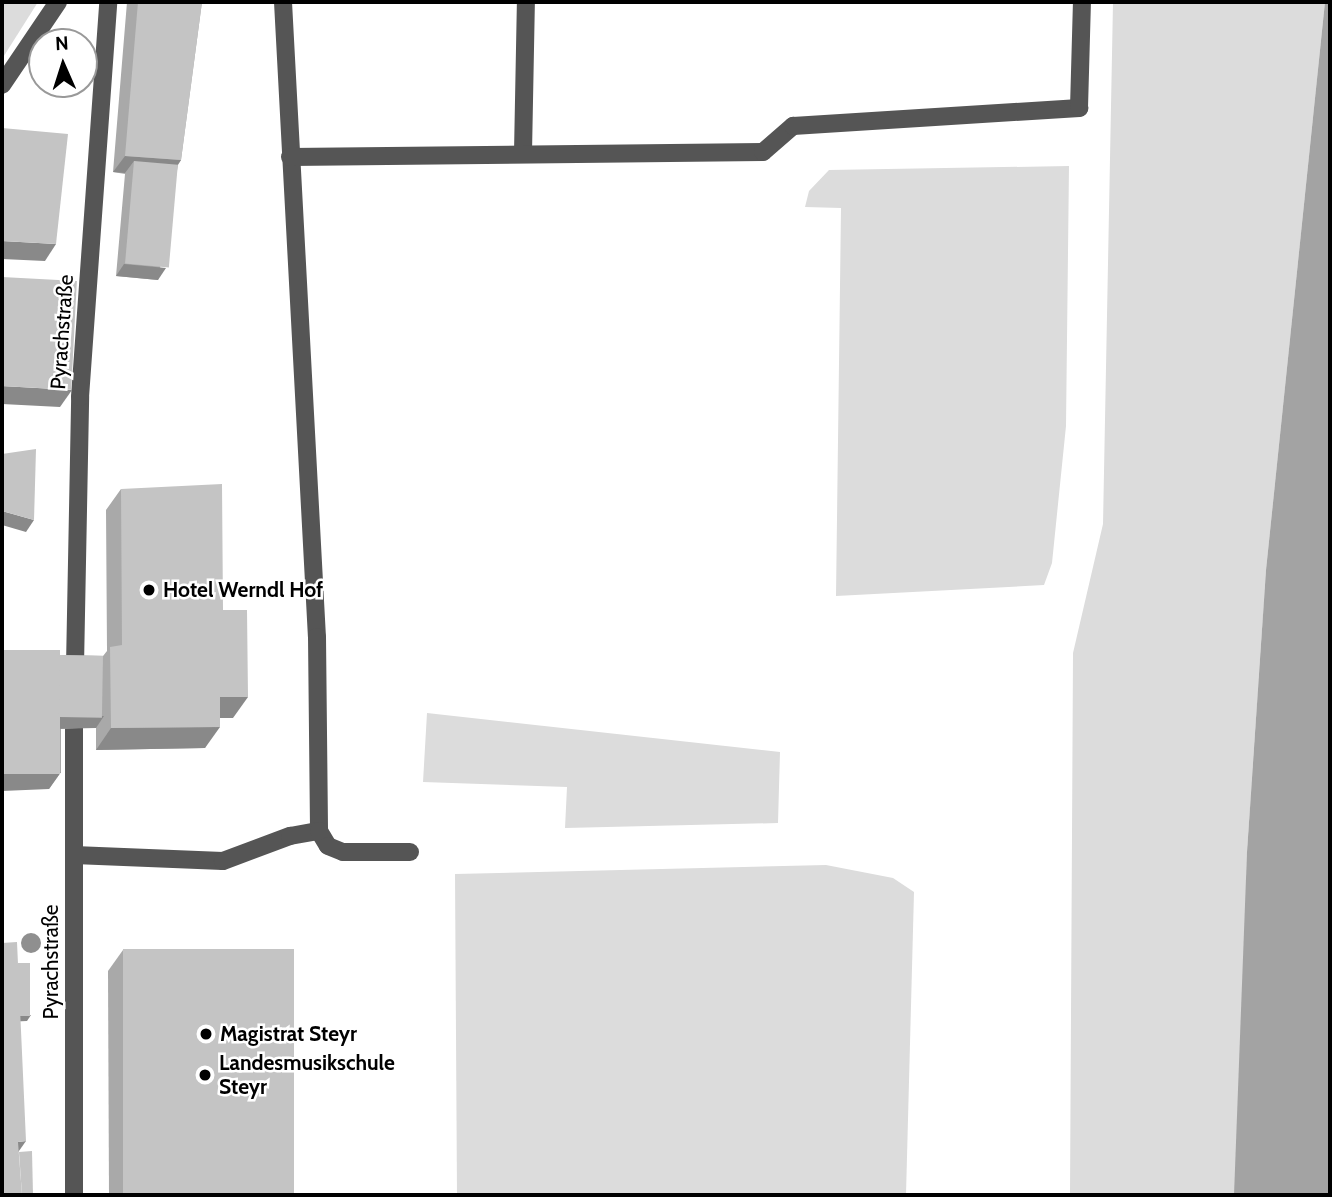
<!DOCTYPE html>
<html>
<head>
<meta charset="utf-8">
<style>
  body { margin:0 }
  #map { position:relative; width:1332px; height:1197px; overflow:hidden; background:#fff; font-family:Cabin,sans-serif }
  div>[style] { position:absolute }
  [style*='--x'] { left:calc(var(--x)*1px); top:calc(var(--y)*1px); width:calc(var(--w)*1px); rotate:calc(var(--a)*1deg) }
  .green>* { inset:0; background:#dcdcdc }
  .water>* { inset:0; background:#a3a3a3 }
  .minor>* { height:18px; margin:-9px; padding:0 9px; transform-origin:9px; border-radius:9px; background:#555 }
  .trees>* { width:20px; height:20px; margin:-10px; border-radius:50%; background:#8f8f8f }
  .wall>* { inset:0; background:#a9a9a9 }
  .shaded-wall>* { inset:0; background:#898989 }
  .building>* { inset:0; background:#c4c4c4; transform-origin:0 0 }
  .dots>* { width:19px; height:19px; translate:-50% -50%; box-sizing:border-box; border:4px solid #fff; border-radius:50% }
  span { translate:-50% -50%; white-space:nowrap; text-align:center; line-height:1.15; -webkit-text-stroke:5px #fff; paint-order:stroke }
  .street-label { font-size:21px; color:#000 }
  .poi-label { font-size:21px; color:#000; font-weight:700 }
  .left { translate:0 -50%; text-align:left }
  .frame { position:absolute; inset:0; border:4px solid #000; pointer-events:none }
  .north { position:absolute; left:28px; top:28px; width:70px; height:70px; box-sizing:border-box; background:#fff; border:2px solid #999; border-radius:50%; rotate:357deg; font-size:19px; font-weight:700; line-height:28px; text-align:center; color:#000 }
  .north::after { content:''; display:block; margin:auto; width:24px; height:32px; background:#000; clip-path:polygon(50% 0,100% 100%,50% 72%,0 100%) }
</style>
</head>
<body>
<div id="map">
  <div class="green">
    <div style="clip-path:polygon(2px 2px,38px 2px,2px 59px)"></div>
    <div style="clip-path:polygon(1113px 2px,1325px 2px,1266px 570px,1247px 852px,1240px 1195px,1070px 1195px,1073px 653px,1103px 524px)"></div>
    <div style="clip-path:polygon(1069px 166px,1066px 426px,1052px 563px,1044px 585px,836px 596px,841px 208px,805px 207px,809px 191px,829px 170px)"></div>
    <div style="clip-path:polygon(427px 713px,780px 752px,778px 823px,565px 828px,567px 787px,423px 782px)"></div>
    <div style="clip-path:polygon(826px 865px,893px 878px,914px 892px,906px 1195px,457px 1195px,455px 874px)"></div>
  </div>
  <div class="water">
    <div style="clip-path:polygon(1325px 2px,1330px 2px,1330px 1195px,1234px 1195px,1247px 852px,1266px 570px)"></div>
  </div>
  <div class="minor">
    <div style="--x:283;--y:2;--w:636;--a:86.94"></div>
    <div style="--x:317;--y:637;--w:194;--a:89.4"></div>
    <div style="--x:2;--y:85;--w:100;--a:-56"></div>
    <div style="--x:523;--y:153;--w:151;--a:-88.9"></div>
    <div style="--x:290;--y:157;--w:473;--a:-0.6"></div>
    <div style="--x:763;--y:152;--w:40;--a:-41"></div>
    <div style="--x:793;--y:126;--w:287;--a:-3.6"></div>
    <div style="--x:1079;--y:108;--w:106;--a:-88.4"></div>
    <div style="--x:75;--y:666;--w:269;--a:-88.9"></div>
    <div style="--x:80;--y:397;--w:396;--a:-85.9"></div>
    <div style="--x:74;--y:855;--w:149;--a:2.3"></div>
    <div style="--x:223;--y:861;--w:72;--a:-20.5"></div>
    <div style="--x:290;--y:836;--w:29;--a:-10"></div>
    <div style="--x:319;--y:831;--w:17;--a:59"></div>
    <div style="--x:328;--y:846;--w:16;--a:22"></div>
    <div style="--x:343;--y:852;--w:67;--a:0"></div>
    <div style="--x:74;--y:1195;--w:467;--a:-90"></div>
  </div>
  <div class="trees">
    <div style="left:31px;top:943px"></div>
  </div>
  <div class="wall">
    <div style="clip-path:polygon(127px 2px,202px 2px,181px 160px,178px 165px,158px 280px,116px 276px,125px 174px,113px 172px)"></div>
    <div style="clip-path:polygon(121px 489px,223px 610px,233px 718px,220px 718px,205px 748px,96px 750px,96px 727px,61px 729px,61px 772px,49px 789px,60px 655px,103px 656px,107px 651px,106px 510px)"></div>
    <div style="clip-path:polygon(123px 950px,295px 1195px,109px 1195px,108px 971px)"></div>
  </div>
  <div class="shaded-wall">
    <div style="clip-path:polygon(125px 156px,181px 160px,169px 177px,134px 161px,125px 173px,113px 172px)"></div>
    <div style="clip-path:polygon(2px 241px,56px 244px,45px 261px,2px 259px)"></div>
    <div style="clip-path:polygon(124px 264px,166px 268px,158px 280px,116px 276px)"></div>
    <div style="clip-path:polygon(2px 386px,72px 390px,60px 407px,2px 404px)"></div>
    <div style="clip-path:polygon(2px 511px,34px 520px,26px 532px,2px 525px)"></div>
    <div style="clip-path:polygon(220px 697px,248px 697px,233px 718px,205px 718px)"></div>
    <div style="clip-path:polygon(104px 716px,96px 728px,49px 729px,58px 717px)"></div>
    <div style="clip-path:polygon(220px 727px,205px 748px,96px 750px,111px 728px)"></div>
    <div style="clip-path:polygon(61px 772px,49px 789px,2px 791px,2px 774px)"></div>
    <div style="clip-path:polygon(31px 1015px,27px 1021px,5px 1022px,9px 1016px)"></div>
    <div style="clip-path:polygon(26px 1141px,14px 1158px,18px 1142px)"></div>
  </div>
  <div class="building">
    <div style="clip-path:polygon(138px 2px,202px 2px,181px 160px,125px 156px)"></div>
    <div style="clip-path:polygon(2px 128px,68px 134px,56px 244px,2px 241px)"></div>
    <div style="left:134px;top:161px;width:44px;height:103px;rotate:5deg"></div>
    <div style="left:2px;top:277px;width:75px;height:109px;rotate:3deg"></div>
    <div style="clip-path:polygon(36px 449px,34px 520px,2px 511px,2px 454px)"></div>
    <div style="clip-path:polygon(222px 484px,223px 610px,247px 610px,248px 697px,220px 697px,220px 727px,111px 728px,110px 647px,122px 645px,121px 489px)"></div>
    <div style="left:2px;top:650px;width:58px;height:124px"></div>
    <div style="left:60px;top:655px;width:43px;height:62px;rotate:1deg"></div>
    <div style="clip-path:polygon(17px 942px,26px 1141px,18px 1142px,22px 1195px,2px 1195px,2px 943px)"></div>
    <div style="left:294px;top:949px;width:246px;height:171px;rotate:90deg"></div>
    <div style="left:18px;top:963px;width:12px;height:53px"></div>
    <div style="clip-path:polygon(32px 1151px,33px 1195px,22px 1195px,19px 1152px)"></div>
  </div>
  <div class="dots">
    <div style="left:149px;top:590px;background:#000"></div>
    <div style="left:206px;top:1034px;background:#000"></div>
    <div style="left:205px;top:1075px;background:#000"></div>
  </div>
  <div class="street-label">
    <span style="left:62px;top:332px;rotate:-86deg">Pyrachstraße</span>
    <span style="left:51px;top:962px;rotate:-90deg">Pyrachstraße</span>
  </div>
  <div class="poi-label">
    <span class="left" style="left:163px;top:590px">Hotel Werndl Hof</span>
    <span class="left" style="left:220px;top:1034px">Magistrat Steyr</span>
    <span class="left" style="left:219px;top:1075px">Landesmusikschule<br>Steyr</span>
  </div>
  <div class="frame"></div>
  <div class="north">N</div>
</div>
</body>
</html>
